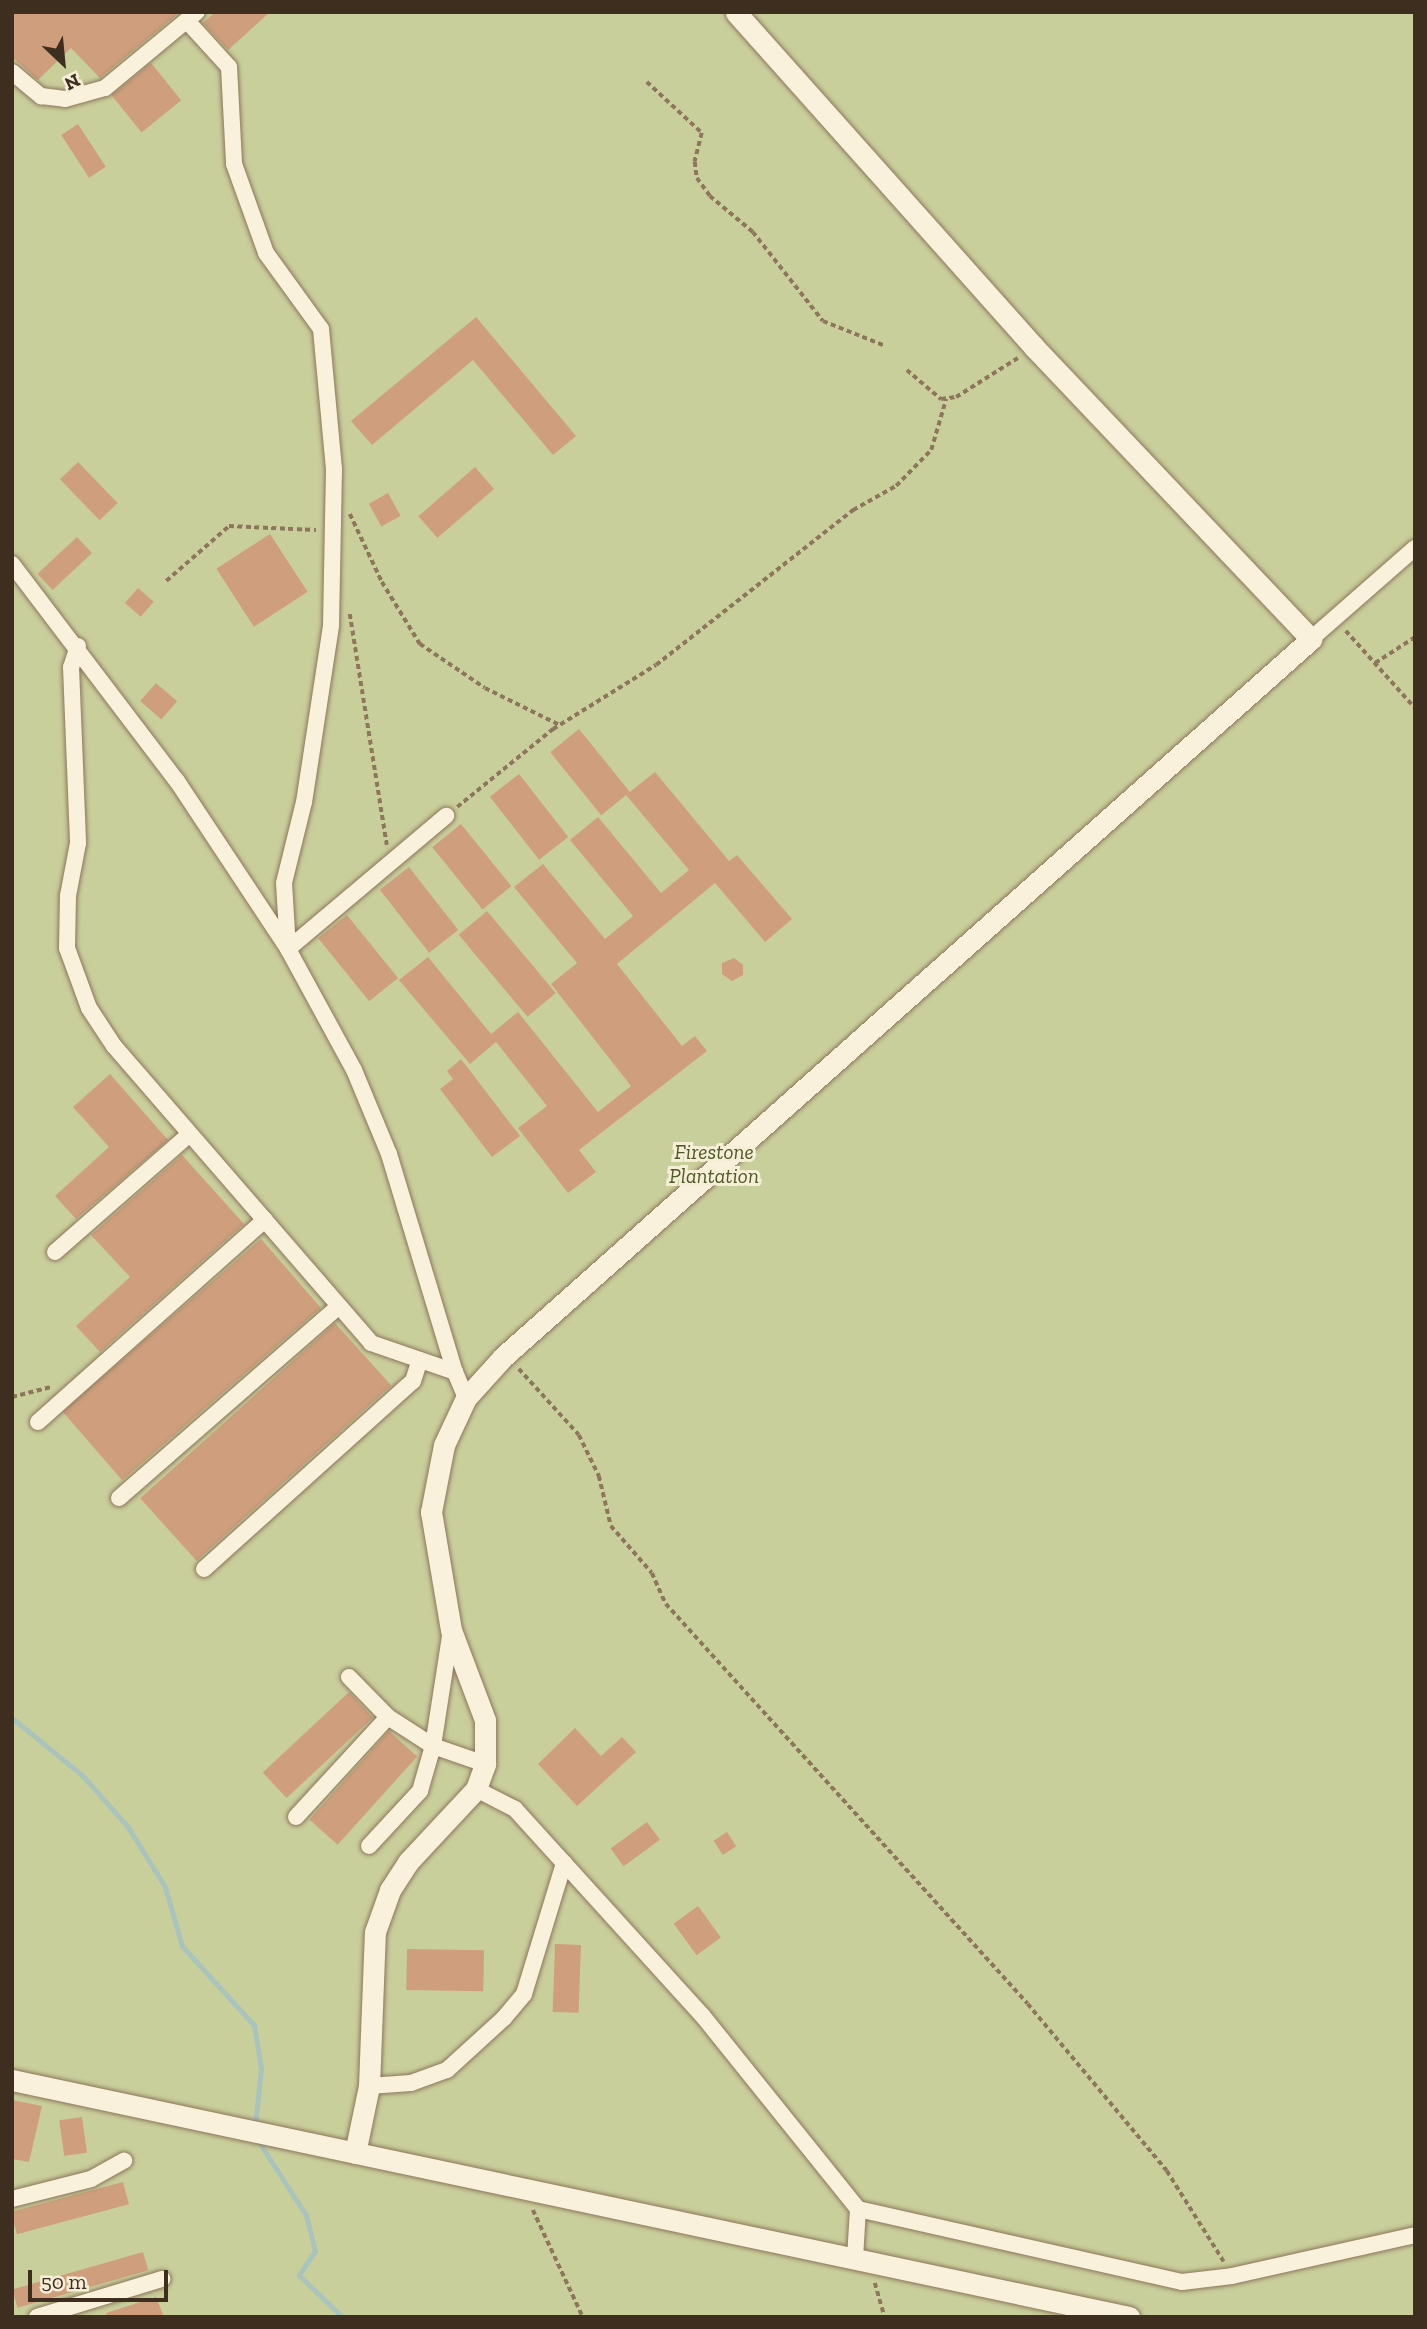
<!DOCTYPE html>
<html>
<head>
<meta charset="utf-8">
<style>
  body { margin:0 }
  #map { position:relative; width:1427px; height:2329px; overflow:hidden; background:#f0e4c8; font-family:"Zilla Slab",serif }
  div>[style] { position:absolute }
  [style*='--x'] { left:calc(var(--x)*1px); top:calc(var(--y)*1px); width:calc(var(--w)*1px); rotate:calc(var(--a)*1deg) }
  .green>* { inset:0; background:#c9cf9b; transform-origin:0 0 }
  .stream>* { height:5px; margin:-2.5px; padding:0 2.5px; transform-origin:2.5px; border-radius:2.5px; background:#a9c4bc }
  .building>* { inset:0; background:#cf9f7d; transform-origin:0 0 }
  .path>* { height:3.5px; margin-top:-1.75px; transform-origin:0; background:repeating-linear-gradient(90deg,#8d765c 0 5px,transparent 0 8.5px) }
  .roads { filter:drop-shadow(0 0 2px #8d765c) drop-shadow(0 0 2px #8d765c) }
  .street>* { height:16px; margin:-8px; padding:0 8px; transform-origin:8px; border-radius:8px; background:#faf1dc }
  .secondary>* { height:21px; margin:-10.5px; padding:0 10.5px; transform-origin:10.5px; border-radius:10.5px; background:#faf1dc }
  span { translate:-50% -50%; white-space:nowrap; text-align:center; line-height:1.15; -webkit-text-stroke:6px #f7eed8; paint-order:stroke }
  .park-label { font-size:21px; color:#4d5a26; font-style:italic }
  .frame { position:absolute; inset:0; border:14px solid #3d2e20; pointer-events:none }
  .north { position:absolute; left:28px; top:28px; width:70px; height:70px; -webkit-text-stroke:5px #f7eed8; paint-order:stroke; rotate:154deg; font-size:19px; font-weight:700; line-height:28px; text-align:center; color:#3d2e20 }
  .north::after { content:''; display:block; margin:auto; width:24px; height:32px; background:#3d2e20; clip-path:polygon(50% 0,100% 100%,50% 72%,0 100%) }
  .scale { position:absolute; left:28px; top:2270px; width:140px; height:32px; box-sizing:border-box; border:4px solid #3d2e20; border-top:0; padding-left:9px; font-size:21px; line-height:24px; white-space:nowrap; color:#3d2e20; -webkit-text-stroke:5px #f7eed8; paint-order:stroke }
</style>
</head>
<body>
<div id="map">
  <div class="green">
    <div style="left:12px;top:12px;width:1403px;height:2305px"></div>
  </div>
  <div class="stream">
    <div style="--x:12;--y:1718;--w:90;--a:39.2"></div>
    <div style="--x:82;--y:1775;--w:69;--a:48.5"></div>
    <div style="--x:128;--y:1827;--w:70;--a:58.3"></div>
    <div style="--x:165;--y:1887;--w:61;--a:73.9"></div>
    <div style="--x:182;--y:1946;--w:107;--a:47.7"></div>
    <div style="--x:254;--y:2025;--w:44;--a:80.8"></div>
    <div style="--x:261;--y:2068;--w:58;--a:95.9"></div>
    <div style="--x:255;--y:2136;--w:94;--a:57.2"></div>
    <div style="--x:306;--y:2215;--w:37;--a:76"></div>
    <div style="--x:315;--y:2251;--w:29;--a:124"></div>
    <div style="--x:299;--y:2275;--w:60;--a:44.3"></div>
  </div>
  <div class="building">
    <div style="clip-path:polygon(12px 12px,180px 12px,100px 78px,71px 48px,38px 80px,12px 57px)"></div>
    <div style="clip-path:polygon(215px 12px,270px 12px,228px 50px,203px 23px)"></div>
    <div style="left:151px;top:63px;width:48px;height:51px;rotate:51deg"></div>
    <div style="left:78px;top:124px;width:51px;height:20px;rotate:57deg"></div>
    <div style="clip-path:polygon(476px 317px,576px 436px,553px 455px,473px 360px,372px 445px,351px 421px)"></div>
    <div style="left:78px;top:462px;width:57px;height:25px;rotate:46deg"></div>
    <div style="left:475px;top:467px;width:29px;height:75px;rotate:49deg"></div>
    <div style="left:388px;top:493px;width:26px;height:22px;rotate:61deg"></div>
    <div style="left:270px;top:534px;width:69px;height:64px;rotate:57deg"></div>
    <div style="left:77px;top:537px;width:22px;height:54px;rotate:47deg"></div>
    <div style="left:138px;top:588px;width:21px;height:20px;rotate:41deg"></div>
    <div style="left:156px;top:683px;width:28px;height:24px;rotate:41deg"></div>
    <div style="left:579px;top:729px;width:81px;height:37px;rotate:51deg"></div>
    <div style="clip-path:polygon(655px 772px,729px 861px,737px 855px,792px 919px,765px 942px,715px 883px,617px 964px,682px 1046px,695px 1036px,707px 1051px,579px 1150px,596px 1172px,568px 1193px,518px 1128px,547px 1106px,496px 1042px,470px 1064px,399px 980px,428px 957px,491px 1034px,518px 1012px,598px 1112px,631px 1086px,551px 984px,577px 963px,514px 887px,543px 864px,605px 939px,633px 916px,570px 840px,598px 817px,661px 893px,689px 870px,626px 795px)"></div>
    <div style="left:519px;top:774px;width:80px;height:37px;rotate:52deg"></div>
    <div style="left:461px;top:824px;width:80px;height:37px;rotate:51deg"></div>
    <div style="left:409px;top:867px;width:80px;height:37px;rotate:52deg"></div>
    <div style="left:487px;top:911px;width:107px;height:37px;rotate:50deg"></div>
    <div style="left:347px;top:915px;width:81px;height:37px;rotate:51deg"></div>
    <div style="clip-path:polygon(734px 958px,743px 965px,743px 975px,732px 981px,722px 974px,722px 963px)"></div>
    <div style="clip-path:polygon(461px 1059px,520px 1136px,492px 1157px,440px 1089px,453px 1079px,447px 1071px)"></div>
    <div style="clip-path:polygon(110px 1074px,168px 1140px,76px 1219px,55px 1196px,109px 1147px,73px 1107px)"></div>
    <div style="clip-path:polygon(182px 1155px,244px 1224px,100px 1352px,76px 1326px,130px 1277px,91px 1235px)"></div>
    <div style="left:261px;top:1239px;width:91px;height:263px;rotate:49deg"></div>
    <div style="left:335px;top:1323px;width:84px;height:262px;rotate:48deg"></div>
    <div style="left:349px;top:1692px;width:35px;height:118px;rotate:47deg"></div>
    <div style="clip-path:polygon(575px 1728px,601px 1756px,622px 1737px,636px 1752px,577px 1806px,538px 1764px)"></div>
    <div style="left:389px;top:1731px;width:38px;height:119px;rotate:42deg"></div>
    <div style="left:647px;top:1822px;width:22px;height:45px;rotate:54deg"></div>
    <div style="left:727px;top:1832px;width:17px;height:16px;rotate:57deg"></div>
    <div style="left:698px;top:1906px;width:39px;height:30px;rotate:54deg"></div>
    <div style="left:555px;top:1944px;width:26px;height:68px;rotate:2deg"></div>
    <div style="left:407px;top:1949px;width:77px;height:41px;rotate:1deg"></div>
    <div style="clip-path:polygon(12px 2100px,42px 2106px,29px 2162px,12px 2159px)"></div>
    <div style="left:82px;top:2117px;width:36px;height:23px;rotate:82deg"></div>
    <div style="left:123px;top:2182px;width:23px;height:116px;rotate:75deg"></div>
    <div style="left:143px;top:2252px;width:19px;height:136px;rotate:74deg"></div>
    <div style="clip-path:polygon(156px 2297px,164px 2317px,107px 2317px,106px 2313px)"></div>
  </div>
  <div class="path">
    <div style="--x:647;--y:82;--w:75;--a:42.8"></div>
    <div style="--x:702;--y:133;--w:30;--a:104"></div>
    <div style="--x:695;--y:162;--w:16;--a:83"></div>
    <div style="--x:697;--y:178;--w:22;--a:54"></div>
    <div style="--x:710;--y:196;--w:56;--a:39.9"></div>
    <div style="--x:753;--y:232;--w:113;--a:51.8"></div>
    <div style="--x:823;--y:321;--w:65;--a:21.8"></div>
    <div style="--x:907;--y:370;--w:45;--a:40.5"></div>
    <div style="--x:941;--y:399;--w:15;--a:-8"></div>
    <div style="--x:956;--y:397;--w:73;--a:-32.2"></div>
    <div style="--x:350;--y:514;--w:75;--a:64.8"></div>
    <div style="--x:382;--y:582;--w:73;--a:58.5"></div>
    <div style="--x:420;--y:644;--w:78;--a:34.1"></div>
    <div style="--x:485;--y:688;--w:84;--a:26.3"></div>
    <div style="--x:166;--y:581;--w:84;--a:-41.1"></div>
    <div style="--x:229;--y:526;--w:87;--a:2.6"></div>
    <div style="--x:350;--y:614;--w:234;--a:80.9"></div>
    <div style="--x:1346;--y:631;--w:103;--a:48.1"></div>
    <div style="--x:1375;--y:663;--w:48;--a:-33"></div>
    <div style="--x:457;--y:807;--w:124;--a:-39.1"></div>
    <div style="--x:553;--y:729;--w:121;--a:-31.9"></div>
    <div style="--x:656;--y:665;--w:251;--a:-38.2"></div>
    <div style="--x:853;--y:510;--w:49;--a:-29.2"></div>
    <div style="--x:896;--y:486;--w:50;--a:-45.8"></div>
    <div style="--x:931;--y:450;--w:53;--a:-73.6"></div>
    <div style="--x:519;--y:1369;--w:89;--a:47.7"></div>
    <div style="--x:579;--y:1435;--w:46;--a:64"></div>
    <div style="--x:599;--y:1476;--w:51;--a:76.5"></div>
    <div style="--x:611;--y:1526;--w:62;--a:48.9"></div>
    <div style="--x:652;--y:1573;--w:34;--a:66"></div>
    <div style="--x:666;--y:1604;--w:539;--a:47.85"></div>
    <div style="--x:1028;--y:2004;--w:217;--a:50.2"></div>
    <div style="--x:1167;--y:2171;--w:107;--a:57.9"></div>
    <div style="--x:12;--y:1397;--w:40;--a:-14.4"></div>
    <div style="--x:533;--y:2210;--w:118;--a:65"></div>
    <div style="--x:875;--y:2283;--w:35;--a:74"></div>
  </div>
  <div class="roads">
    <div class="street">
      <div style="--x:188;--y:22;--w:61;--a:47.7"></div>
      <div style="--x:229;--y:67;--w:97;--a:87"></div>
      <div style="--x:234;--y:164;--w:95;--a:70.2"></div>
      <div style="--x:266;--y:253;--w:94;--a:54.1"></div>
      <div style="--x:321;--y:329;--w:141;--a:84.7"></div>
      <div style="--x:334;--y:469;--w:157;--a:91.1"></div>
      <div style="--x:331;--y:626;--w:178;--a:98.7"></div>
      <div style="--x:304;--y:802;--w:83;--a:103.9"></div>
      <div style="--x:284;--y:883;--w:66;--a:86.5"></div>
      <div style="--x:12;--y:72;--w:38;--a:40"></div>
      <div style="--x:41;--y:96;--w:24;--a:7"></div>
      <div style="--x:65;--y:99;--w:41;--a:-15.4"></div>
      <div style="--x:105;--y:88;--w:119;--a:-39.6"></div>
      <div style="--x:12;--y:564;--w:273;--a:52.8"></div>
      <div style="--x:177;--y:781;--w:201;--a:56.5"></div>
      <div style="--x:288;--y:949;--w:138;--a:61.4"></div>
      <div style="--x:354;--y:1070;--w:91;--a:67.4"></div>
      <div style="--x:389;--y:1154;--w:228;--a:73.2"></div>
      <div style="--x:1311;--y:639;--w:138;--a:-41.2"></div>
      <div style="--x:78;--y:646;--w:22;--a:108"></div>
      <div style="--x:71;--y:667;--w:176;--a:87.7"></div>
      <div style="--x:78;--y:843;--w:54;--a:100.7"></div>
      <div style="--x:68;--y:896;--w:52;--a:91.1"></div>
      <div style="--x:67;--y:948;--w:64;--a:69.9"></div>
      <div style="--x:89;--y:1008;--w:45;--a:56.7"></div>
      <div style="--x:114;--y:1046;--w:393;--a:49.1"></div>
      <div style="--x:371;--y:1343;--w:89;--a:19"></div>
      <div style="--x:455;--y:1372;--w:28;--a:67"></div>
      <div style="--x:288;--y:949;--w:207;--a:-40.1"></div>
      <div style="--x:55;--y:1252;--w:179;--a:-41.2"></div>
      <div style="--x:38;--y:1422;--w:304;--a:-41.7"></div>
      <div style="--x:119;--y:1498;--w:292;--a:-41.1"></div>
      <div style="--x:204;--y:1569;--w:281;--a:-42"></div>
      <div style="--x:413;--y:1381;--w:22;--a:-72"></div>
      <div style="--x:349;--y:1677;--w:56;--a:45.7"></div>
      <div style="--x:388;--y:1717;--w:54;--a:32.8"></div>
      <div style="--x:433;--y:1746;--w:55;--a:19.1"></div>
      <div style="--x:476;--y:1789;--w:44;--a:27.1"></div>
      <div style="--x:515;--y:1809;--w:278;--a:47.8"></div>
      <div style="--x:702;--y:2015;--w:249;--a:51.2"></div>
      <div style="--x:858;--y:2209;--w:49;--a:93.5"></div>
      <div style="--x:296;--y:1817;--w:136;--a:-47.4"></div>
      <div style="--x:369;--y:1846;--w:75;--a:-47.2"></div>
      <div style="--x:420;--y:1791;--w:47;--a:-73.9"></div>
      <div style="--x:433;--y:1746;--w:117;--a:-81.2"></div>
      <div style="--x:369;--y:2086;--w:42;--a:-4.1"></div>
      <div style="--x:411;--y:2083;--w:38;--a:-20"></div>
      <div style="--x:447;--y:2070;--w:77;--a:-42.4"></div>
      <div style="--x:504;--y:2018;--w:31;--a:-50"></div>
      <div style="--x:524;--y:1994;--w:137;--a:-73"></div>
      <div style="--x:12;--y:2199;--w:81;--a:-14.2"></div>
      <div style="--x:91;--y:2179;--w:38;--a:-29"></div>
      <div style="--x:858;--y:2209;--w:332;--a:12.7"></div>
      <div style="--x:1182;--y:2282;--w:50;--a:-6.8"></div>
      <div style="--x:1232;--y:2276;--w:188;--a:-12.6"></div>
      <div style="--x:37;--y:2317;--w:131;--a:-16.9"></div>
    </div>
    <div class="secondary">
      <div style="--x:12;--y:2080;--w:1142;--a:11.98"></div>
      <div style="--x:355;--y:2153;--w:68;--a:-78.2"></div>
      <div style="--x:369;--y:2086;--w:154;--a:-87.8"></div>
      <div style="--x:375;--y:1932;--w:45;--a:-70.3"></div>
      <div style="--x:390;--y:1890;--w:33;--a:-57"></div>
      <div style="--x:408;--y:1862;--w:100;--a:-47"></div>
      <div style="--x:476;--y:1789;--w:27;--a:-70"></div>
      <div style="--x:485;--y:1764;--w:44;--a:-90"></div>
      <div style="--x:485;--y:1720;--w:96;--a:-110.7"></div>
      <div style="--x:451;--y:1630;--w:120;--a:-99.6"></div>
      <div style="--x:431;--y:1512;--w:68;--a:-79"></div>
      <div style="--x:444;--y:1445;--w:52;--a:-64.9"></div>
      <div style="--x:466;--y:1398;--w:55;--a:-47.9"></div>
      <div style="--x:503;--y:1357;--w:1081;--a:-41.62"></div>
      <div style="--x:1311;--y:639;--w:402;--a:-133.5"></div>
      <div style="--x:1034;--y:347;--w:448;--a:-131.7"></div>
    </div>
  </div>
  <div class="park-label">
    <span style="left:714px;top:1164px">Firestone<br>Plantation</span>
  </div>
  <div class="frame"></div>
  <div class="north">N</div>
  <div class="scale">50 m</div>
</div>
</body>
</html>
